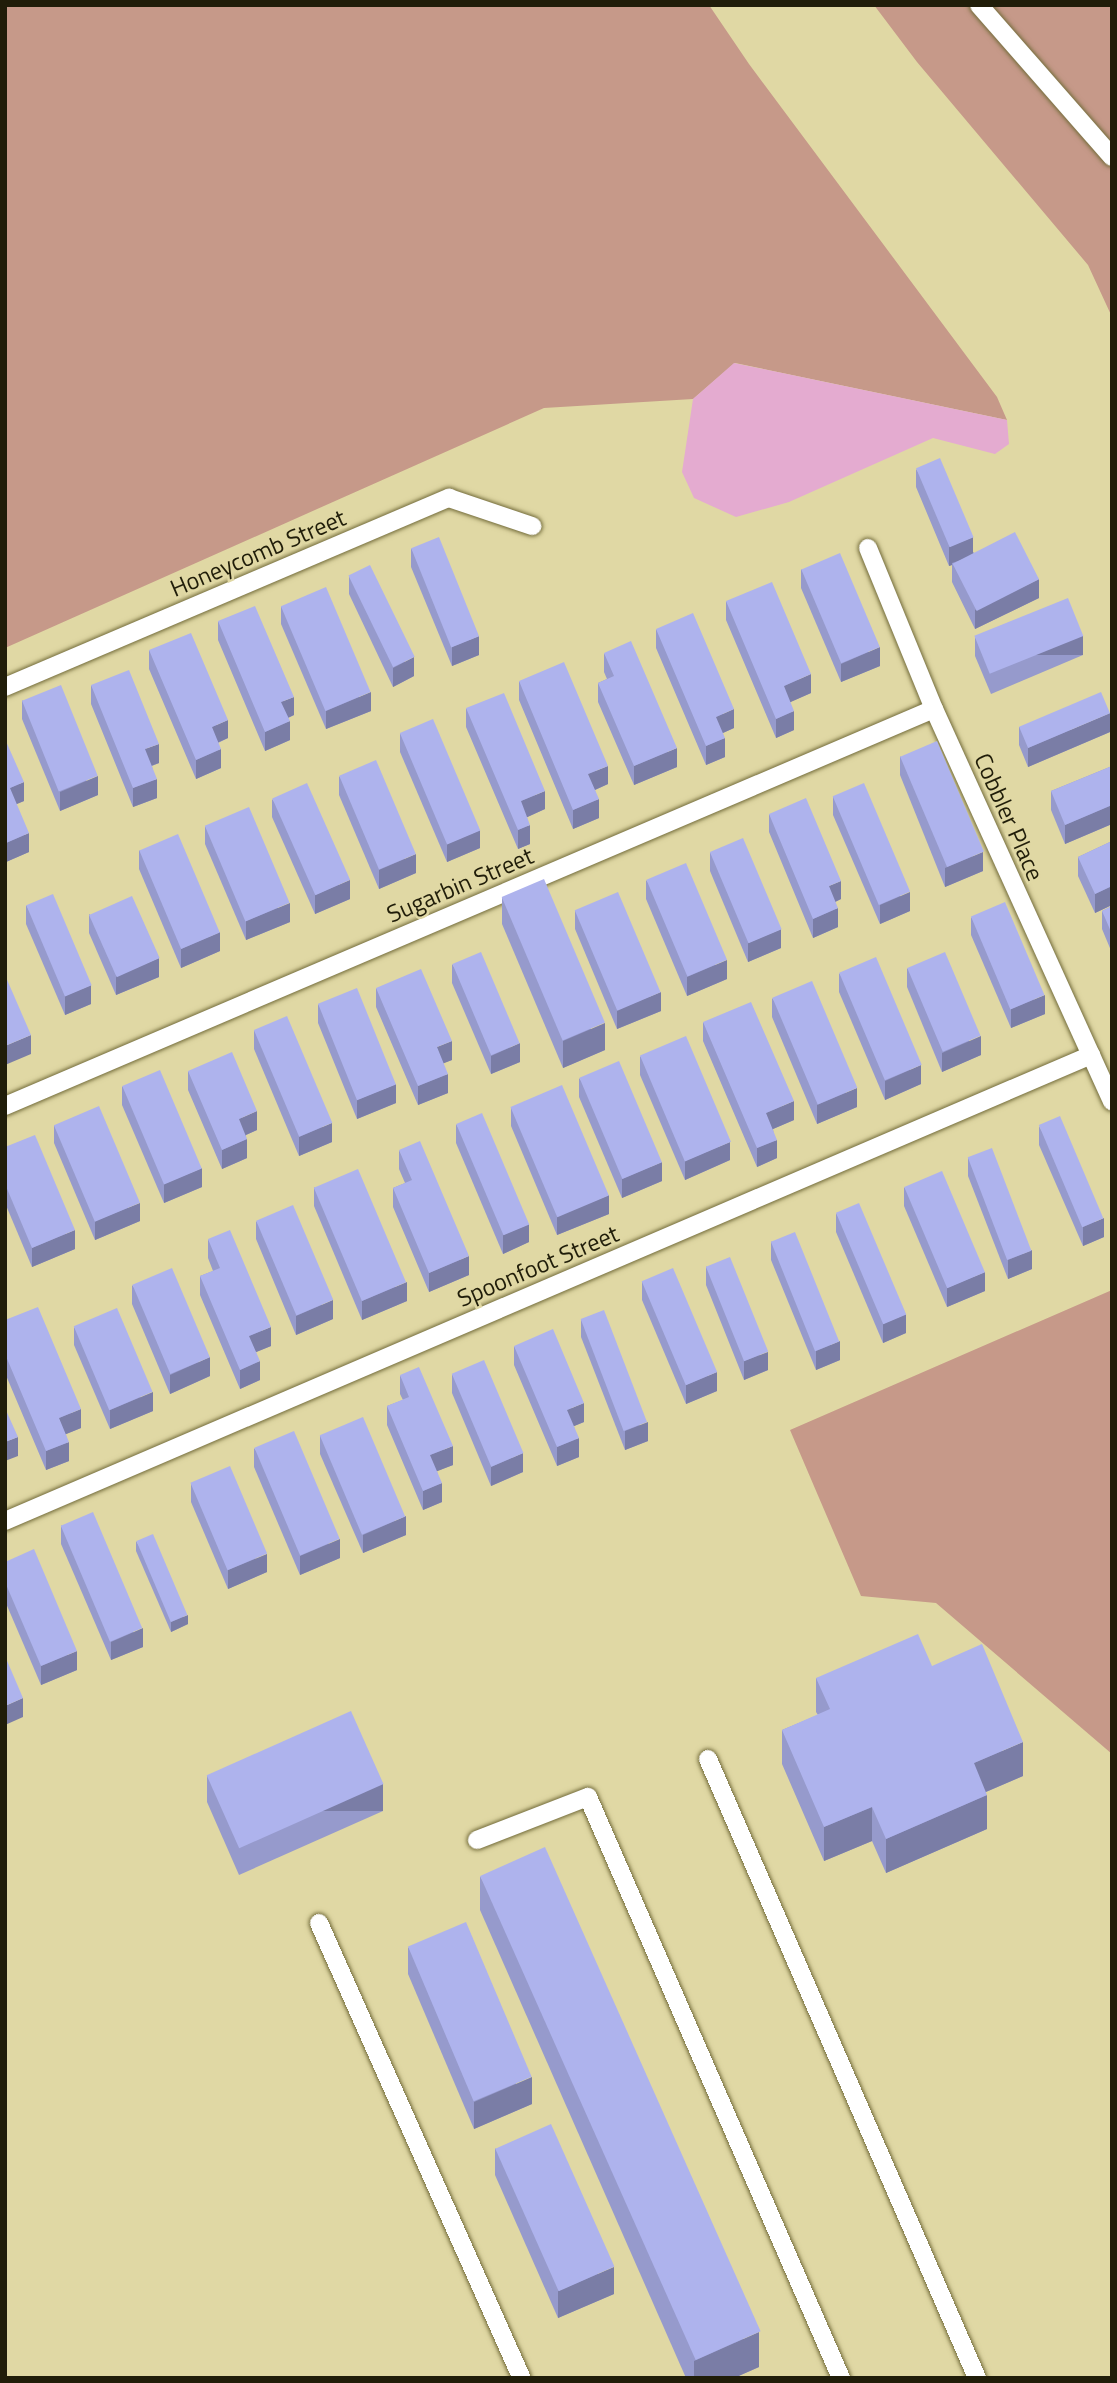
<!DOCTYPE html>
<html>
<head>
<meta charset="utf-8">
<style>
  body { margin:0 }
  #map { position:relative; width:1117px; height:2383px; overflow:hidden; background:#e0d8a4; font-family:"Titillium Web",sans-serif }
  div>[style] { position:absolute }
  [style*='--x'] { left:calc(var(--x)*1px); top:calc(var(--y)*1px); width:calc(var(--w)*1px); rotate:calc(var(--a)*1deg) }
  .green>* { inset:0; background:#c69989 }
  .water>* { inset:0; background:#e4abd0 }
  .roads { filter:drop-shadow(0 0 2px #736c3b) drop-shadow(0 0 2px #736c3b) }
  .lane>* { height:18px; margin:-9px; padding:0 9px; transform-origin:9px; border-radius:9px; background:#fff }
  .wall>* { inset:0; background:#969acc }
  .shaded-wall>* { inset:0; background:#7a7da6; transform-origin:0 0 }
  .building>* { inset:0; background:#aeb3ed; transform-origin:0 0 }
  span { translate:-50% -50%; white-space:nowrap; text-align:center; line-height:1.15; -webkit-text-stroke:5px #e0d8a4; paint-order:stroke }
  .street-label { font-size:24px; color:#201d09 }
  .frame { position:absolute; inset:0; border:7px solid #201d09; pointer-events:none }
</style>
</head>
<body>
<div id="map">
  <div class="green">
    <div style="clip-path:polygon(5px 5px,709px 5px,749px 64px,997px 397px,1007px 420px,735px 363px,693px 399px,544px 408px,5px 648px)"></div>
    <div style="clip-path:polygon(874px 5px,1112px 5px,1112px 317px,1088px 265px,917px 62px)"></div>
    <div style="clip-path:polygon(1112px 1290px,1112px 1754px,936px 1603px,861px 1596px,790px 1430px)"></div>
  </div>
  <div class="water">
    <div style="clip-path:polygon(734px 363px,1007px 420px,1009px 444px,995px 454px,933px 438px,789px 502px,736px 517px,694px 498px,682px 472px,693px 399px)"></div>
  </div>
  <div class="roads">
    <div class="lane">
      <div style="--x:979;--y:5;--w:202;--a:48.8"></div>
      <div style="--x:868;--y:548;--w:174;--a:67.7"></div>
      <div style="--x:934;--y:709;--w:431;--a:65.6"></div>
      <div style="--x:5;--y:687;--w:483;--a:-23.1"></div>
      <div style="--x:449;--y:498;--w:88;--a:18.6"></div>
      <div style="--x:5;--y:1106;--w:1010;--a:-23.14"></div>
      <div style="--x:5;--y:1521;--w:1182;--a:-23.22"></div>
      <div style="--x:708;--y:1759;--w:675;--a:66.51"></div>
      <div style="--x:477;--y:1840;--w:119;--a:-21.2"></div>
      <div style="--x:588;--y:1797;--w:634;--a:66.47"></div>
      <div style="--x:319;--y:1923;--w:498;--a:66"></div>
    </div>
  </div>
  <div class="wall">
    <div style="clip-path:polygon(916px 469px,973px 552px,1039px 598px,975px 629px,952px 582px,952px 565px,949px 566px,916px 487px)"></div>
    <div style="clip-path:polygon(411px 548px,479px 655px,452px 666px,411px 567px)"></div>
    <div style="clip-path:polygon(801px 569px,880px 666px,841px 682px,801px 588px)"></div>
    <div style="clip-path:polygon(349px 576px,414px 676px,393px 687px,349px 594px)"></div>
    <div style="clip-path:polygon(726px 601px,811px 693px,790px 702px,794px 730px,776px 738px,726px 620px)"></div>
    <div style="clip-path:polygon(281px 606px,371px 711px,326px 729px,281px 624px)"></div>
    <div style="clip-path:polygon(218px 621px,294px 715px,288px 718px,290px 740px,265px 751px,218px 640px)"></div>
    <div style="clip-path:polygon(656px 629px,734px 728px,723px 733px,725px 757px,706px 765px,656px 648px)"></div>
    <div style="clip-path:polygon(975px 637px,1083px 655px,991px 694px,975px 656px)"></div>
    <div style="clip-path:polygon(149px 650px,228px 738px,218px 743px,221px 768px,196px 779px,149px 669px)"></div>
    <div style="clip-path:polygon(604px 653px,677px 767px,634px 785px,598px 702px,598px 683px,607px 679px,604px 672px)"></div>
    <div style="clip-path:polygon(519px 681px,608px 784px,595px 790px,599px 818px,573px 829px,519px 700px)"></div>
    <div style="clip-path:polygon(91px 685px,159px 763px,152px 766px,157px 798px,133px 807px,91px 704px)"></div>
    <div style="clip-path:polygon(22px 700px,98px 795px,60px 811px,22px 719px)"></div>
    <div style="clip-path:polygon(466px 708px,545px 809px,527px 817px,530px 844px,518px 849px,466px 727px)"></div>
    <div style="clip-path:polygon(1019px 727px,1110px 732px,1028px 767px,1019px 745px)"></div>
    <div style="clip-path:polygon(400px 733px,480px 848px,447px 862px,400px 752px)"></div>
    <div style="clip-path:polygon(5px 739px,24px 801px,16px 804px,29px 852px,6px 862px,5px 859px)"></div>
    <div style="clip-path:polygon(900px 756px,983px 871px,945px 887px,900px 775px)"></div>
    <div style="clip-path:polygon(1112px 766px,1112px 824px,1065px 844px,1051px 810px,1051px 791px)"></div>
    <div style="clip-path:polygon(339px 776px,416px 873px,379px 889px,339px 795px)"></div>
    <div style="clip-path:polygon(833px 796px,910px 911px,880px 924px,833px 815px)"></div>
    <div style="clip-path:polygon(272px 799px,350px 899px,315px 914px,272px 817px)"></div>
    <div style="clip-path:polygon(769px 814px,841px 899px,835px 902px,838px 927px,813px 938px,769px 832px)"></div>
    <div style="clip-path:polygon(205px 826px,290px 922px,246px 940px,205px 844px)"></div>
    <div style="clip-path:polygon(1112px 841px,1112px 905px,1095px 913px,1078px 876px,1078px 857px)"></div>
    <div style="clip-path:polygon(139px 850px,220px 951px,181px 968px,139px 869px)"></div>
    <div style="clip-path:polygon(710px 852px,781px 948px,748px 962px,710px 871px)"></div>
    <div style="clip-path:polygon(646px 880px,727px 979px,687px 996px,646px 899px)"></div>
    <div style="clip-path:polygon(502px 897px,605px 1050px,563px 1068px,502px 924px)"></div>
    <div style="clip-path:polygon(26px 905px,91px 1004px,65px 1015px,26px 924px)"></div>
    <div style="clip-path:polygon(1112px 906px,1112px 953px,1102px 929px,1102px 911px)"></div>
    <div style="clip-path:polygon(575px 910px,661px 1011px,617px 1029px,575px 929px)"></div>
    <div style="clip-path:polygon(89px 914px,159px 977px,116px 995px,89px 933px)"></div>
    <div style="clip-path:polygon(971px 917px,1045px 1014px,1011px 1028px,971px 935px)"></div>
    <div style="clip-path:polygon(452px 964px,520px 1062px,491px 1074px,452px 983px)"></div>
    <div style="clip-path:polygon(907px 968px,981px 1055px,942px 1072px,907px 987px)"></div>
    <div style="clip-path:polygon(839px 973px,921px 1084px,885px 1100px,839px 992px)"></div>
    <div style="clip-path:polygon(376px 988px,452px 1060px,443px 1063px,448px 1093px,418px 1105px,376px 1007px)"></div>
    <div style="clip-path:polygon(772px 998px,857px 1107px,817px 1124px,772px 1017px)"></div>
    <div style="clip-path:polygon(318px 1004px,396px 1103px,357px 1119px,318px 1023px)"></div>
    <div style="clip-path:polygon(703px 1022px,794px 1120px,773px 1129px,777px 1158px,757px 1167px,703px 1041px)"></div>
    <div style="clip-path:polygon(254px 1030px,332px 1142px,299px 1156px,254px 1049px)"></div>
    <div style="clip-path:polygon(640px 1056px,730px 1160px,685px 1180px,640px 1075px)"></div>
    <div style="clip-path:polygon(188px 1071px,257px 1130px,246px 1135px,247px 1158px,222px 1169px,188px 1090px)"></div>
    <div style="clip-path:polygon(579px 1078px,662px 1181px,622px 1198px,579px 1097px)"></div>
    <div style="clip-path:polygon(122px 1086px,202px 1187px,164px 1203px,122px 1105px)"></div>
    <div style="clip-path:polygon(511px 1107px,609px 1214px,557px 1235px,511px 1126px)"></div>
    <div style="clip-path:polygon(456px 1124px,529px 1242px,503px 1254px,456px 1143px)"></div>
    <div style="clip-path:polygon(54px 1125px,140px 1221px,95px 1240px,54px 1143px)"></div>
    <div style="clip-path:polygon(1039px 1126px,1104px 1237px,1083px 1246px,1039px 1145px)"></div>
    <div style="clip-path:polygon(5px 1147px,75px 1249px,32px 1267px,5px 1203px)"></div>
    <div style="clip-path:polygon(399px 1150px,469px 1275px,429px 1292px,393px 1207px,393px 1188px,405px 1183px,399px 1169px)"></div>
    <div style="clip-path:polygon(968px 1157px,1032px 1269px,1008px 1279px,968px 1176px)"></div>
    <div style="clip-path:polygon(314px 1187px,407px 1301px,362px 1320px,314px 1206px)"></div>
    <div style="clip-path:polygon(904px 1187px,985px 1291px,947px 1307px,904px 1206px)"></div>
    <div style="clip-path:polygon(836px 1213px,906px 1333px,883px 1343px,836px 1232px)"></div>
    <div style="clip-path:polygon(256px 1221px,333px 1319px,296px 1335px,256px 1239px)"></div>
    <div style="clip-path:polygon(208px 1239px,271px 1346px,256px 1352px,260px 1380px,240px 1389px,200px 1295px,200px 1276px,213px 1271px,208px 1258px)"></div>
    <div style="clip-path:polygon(771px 1241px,840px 1360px,816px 1370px,771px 1260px)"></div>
    <div style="clip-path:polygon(706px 1266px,768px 1370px,744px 1380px,706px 1285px)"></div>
    <div style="clip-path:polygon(642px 1281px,717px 1391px,686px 1404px,642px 1300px)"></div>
    <div style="clip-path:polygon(132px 1285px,210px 1376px,170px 1394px,132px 1304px)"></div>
    <div style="clip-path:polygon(581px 1319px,648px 1441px,625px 1450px,581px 1337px)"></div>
    <div style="clip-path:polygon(5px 1320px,81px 1428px,66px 1434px,69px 1461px,46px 1470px,5px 1373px)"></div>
    <div style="clip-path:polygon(74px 1327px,153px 1411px,110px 1429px,74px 1345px)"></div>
    <div style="clip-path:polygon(514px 1346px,584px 1422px,574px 1426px,579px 1457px,557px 1466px,514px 1365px)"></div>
    <div style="clip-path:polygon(452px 1374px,523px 1472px,491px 1486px,452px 1393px)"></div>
    <div style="clip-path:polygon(400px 1375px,453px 1465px,437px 1471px,442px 1502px,423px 1510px,387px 1425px,387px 1406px,403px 1400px,400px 1394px)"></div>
    <div style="clip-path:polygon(320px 1435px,406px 1535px,363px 1553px,320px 1454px)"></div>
    <div style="clip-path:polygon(254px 1448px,340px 1558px,300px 1575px,254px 1467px)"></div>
    <div style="clip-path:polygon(191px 1483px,267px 1572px,228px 1589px,191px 1502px)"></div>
    <div style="clip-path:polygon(61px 1525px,143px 1647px,111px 1660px,61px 1544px)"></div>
    <div style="clip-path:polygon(136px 1541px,188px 1624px,171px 1632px,136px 1551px)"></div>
    <div style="clip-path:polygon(5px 1562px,77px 1670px,41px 1685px,5px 1601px)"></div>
    <div style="clip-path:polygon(932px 1666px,1023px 1776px,986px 1792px,987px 1829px,886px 1873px,872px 1841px,824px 1861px,782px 1764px,782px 1730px,818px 1715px,816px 1712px,816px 1678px)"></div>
    <div style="clip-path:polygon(207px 1775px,383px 1811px,239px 1875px,207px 1802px)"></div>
    <div style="clip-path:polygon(480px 1876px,759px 2367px,734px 2378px,686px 2378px,480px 1910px)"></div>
    <div style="clip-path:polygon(408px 1947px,532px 2104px,474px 2129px,408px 1974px)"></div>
    <div style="clip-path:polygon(495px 2148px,614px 2294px,558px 2318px,495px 2175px)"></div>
  </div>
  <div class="shaded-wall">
    <div style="clip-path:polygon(973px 537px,973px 556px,952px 563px,952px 565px,949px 566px,949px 547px)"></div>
    <div style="clip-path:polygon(1039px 579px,1039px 598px,975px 629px,975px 610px)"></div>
    <div style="clip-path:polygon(479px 636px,479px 655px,452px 666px,452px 647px)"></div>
    <div style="left:1083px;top:636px;width:19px;height:100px;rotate:90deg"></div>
    <div style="clip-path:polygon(880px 647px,880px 666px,841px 682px,841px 664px)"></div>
    <div style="clip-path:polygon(414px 657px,414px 676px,393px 687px,393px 668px)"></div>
    <div style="clip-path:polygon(811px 674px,811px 693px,784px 705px,784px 686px)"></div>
    <div style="clip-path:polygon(371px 692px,371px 711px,326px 729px,326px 711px)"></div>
    <div style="clip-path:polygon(294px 697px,294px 715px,281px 721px,281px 702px)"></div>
    <div style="clip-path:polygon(734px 709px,734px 728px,716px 736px,716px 717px)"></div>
    <div style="clip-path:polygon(794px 711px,794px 730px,776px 738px,776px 719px)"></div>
    <div style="clip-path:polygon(1110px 713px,1110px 732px,1028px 767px,1028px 748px)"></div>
    <div style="clip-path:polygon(228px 720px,228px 738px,212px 745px,212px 727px)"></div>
    <div style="clip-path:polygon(290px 721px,290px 740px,265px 751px,265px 732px)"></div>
    <div style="clip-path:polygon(725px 738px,725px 757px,706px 765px,706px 746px)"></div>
    <div style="clip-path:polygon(159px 744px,159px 763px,145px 768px,145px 749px)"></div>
    <div style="clip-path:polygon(677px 748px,677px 767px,634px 785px,634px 766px)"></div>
    <div style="clip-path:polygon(221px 749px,221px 768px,196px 779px,196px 760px)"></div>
    <div style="clip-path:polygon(608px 766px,608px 784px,588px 793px,588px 774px)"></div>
    <div style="clip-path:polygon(98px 776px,98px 795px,60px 811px,60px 792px)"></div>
    <div style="clip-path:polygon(157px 779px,157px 798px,133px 807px,133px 788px)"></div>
    <div style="clip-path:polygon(24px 782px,24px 801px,10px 807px,10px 788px)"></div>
    <div style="clip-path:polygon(545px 791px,545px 809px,521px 820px,521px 801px)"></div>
    <div style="clip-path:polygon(599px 799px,599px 818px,573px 829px,573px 810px)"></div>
    <div style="clip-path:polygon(1112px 805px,1112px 824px,1065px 844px,1065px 825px)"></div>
    <div style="clip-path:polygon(530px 825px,530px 844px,518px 849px,518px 830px)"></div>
    <div style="clip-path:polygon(480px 830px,480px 848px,447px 862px,447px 844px)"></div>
    <div style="clip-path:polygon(29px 833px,29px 852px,6px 862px,6px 843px)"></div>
    <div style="clip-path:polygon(983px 852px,983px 871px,945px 887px,945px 868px)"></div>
    <div style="clip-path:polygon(416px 854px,416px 873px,379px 889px,379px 870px)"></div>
    <div style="clip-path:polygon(350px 880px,350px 899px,315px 914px,315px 895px)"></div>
    <div style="clip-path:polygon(841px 881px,841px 899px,829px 905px,829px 886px)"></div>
    <div style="clip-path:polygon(1112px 886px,1112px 905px,1095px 913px,1095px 894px)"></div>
    <div style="clip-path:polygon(910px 892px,910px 911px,880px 924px,880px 905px)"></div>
    <div style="clip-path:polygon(290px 903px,290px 922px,246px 940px,246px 921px)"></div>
    <div style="clip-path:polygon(838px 908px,838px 927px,813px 938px,813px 919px)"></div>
    <div style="clip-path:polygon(781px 929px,781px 948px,748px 962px,748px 943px)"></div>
    <div style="clip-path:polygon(220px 932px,220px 951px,181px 968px,181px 949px)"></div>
    <div style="clip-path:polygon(159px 958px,159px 977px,116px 995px,116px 976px)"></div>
    <div style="clip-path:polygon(727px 960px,727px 979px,687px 996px,687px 977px)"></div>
    <div style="clip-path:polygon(91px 985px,91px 1004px,65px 1015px,65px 996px)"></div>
    <div style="clip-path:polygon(661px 992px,661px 1011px,617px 1029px,617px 1010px)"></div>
    <div style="clip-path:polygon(1045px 995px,1045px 1014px,1011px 1028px,1011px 1009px)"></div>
    <div style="clip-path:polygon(605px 1023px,605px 1050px,563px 1068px,563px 1041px)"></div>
    <div style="clip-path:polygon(31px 1035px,31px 1054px,5px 1065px,5px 1046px)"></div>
    <div style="clip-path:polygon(981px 1036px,981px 1055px,942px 1072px,942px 1053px)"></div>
    <div style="clip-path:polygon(452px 1041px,452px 1060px,437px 1066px,437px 1047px)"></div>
    <div style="clip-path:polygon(520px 1043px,520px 1062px,491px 1074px,491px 1056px)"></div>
    <div style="clip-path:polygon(921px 1065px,921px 1084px,885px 1100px,885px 1081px)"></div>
    <div style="clip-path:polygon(448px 1074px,448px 1093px,418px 1105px,418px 1086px)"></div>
    <div style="clip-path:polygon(396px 1084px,396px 1103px,357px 1119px,357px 1100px)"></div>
    <div style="clip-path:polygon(857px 1088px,857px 1107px,817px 1124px,817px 1105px)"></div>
    <div style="clip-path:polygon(794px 1101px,794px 1120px,766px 1132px,766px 1113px)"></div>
    <div style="clip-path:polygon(257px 1111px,257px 1130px,239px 1138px,239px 1119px)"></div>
    <div style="clip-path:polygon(332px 1123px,332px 1142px,299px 1156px,299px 1137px)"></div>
    <div style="clip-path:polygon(247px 1139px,247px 1158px,222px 1169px,222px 1150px)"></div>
    <div style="clip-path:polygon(777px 1140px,777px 1158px,757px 1167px,757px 1148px)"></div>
    <div style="clip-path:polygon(730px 1142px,730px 1160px,685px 1180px,685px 1161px)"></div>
    <div style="clip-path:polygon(662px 1162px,662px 1181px,622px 1198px,622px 1179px)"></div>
    <div style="clip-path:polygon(202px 1168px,202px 1187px,164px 1203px,164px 1184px)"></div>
    <div style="clip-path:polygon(609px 1195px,609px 1214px,557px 1235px,557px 1216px)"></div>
    <div style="clip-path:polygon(140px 1203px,140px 1221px,95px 1240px,95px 1221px)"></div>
    <div style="clip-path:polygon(1104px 1218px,1104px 1237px,1083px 1246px,1083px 1227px)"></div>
    <div style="clip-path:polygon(529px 1224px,529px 1242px,503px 1254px,503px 1235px)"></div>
    <div style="clip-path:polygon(75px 1230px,75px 1249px,32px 1267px,32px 1248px)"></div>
    <div style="clip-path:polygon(1032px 1250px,1032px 1269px,1008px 1279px,1008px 1260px)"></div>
    <div style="clip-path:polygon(469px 1256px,469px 1275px,429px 1292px,429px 1273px)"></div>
    <div style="clip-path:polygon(985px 1272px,985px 1291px,947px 1307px,947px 1288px)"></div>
    <div style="clip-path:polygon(407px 1282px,407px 1301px,362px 1320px,362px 1301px)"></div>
    <div style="clip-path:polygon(333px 1300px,333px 1319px,296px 1335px,296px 1316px)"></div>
    <div style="clip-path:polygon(906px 1314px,906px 1333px,883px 1343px,883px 1324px)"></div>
    <div style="clip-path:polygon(271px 1327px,271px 1346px,249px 1355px,249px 1336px)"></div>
    <div style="clip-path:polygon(840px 1341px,840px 1360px,816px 1370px,816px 1351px)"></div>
    <div style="clip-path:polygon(768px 1352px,768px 1370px,744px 1380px,744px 1361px)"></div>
    <div style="clip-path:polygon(210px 1357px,210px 1376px,170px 1394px,170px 1375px)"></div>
    <div style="clip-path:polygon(260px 1361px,260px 1380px,240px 1389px,240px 1370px)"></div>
    <div style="clip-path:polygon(717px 1372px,717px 1391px,686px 1404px,686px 1385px)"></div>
    <div style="clip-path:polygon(153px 1392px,153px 1411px,110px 1429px,110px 1410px)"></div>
    <div style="clip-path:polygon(584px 1403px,584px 1422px,567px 1429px,567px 1410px)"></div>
    <div style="clip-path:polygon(81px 1409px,81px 1428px,59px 1437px,59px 1418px)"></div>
    <div style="clip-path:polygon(648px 1422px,648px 1441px,625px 1450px,625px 1431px)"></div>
    <div style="clip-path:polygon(18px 1437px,18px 1456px,5px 1461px,5px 1442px)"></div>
    <div style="clip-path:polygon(579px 1438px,579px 1457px,557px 1466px,557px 1447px)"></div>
    <div style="clip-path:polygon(69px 1442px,69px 1461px,46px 1470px,46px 1451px)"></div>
    <div style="clip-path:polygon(453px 1446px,453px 1465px,430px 1474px,430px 1455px)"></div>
    <div style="clip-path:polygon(523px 1453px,523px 1472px,491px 1486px,491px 1467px)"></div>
    <div style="clip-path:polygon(442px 1483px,442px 1502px,423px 1510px,423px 1491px)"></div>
    <div style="clip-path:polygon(406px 1516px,406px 1535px,363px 1553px,363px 1535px)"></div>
    <div style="clip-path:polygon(340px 1539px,340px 1558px,300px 1575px,300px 1556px)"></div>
    <div style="clip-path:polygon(267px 1554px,267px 1572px,228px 1589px,228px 1570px)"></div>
    <div style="clip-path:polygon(188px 1615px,188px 1624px,171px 1632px,171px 1622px)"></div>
    <div style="clip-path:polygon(143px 1628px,143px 1647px,111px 1660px,111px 1642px)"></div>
    <div style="clip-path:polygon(77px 1651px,77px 1670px,41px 1685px,41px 1666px)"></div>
    <div style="clip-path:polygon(23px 1698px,23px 1717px,5px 1725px,5px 1706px)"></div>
    <div style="clip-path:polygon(1023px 1742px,1023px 1776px,974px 1797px,974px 1763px)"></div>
    <div style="left:383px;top:1784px;width:27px;height:158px;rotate:90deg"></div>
    <div style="clip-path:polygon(987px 1795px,987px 1829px,886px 1873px,886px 1839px)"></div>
    <div style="clip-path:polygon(872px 1807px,872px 1841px,824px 1861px,824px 1827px)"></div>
    <div style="clip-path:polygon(532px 2077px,532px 2104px,474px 2129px,474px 2102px)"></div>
    <div style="clip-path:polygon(614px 2267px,614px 2294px,558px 2318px,558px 2291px)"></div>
    <div style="clip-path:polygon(759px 2332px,759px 2367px,734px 2378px,694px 2378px,694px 2361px)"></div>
  </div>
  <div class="building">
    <div style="left:940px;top:458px;width:86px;height:26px;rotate:67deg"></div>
    <div style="left:1015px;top:532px;width:53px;height:70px;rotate:63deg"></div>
    <div style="left:439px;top:537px;width:107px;height:30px;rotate:68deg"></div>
    <div style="left:840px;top:553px;width:102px;height:42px;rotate:67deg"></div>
    <div style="left:370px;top:565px;width:102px;height:24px;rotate:64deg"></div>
    <div style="clip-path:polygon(772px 582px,811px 674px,784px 686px,794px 711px,776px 719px,726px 601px)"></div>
    <div style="left:326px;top:587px;width:114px;height:49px;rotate:67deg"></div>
    <div style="left:1068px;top:598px;width:41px;height:101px;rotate:68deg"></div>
    <div style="clip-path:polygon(255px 606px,294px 697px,281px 702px,290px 721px,265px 732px,218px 621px)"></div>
    <div style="clip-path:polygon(693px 613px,734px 709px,716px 717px,725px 738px,706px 746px,656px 629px)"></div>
    <div style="clip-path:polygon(191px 633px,228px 720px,212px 727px,221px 749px,196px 760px,149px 650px)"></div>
    <div style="clip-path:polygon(631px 641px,677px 748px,634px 766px,598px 683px,614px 676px,604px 653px)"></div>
    <div style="clip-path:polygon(564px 662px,608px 766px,588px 774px,599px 799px,573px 810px,519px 681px)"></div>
    <div style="clip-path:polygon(129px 670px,159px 744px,145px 749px,157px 779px,133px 788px,91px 685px)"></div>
    <div style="left:61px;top:685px;width:98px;height:42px;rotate:68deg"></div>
    <div style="left:1101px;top:692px;width:23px;height:89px;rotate:67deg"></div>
    <div style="clip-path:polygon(504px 693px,545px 791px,521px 801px,530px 825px,518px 830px,466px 708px)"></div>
    <div style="left:433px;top:719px;width:121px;height:36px;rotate:67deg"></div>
    <div style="clip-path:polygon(5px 739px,24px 782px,10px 788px,29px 833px,6px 843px,5px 840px)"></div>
    <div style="left:937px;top:741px;width:120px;height:40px;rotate:67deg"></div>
    <div style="left:376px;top:760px;width:102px;height:40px;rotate:67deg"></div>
    <div style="clip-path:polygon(1112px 766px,1112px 805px,1065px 825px,1051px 791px)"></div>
    <div style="left:307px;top:783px;width:106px;height:38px;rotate:66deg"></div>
    <div style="left:864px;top:783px;width:118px;height:34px;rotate:67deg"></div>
    <div style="clip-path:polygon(806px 798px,841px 881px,829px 886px,838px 908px,813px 919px,769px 814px)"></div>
    <div style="left:249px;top:807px;width:104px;height:48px;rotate:67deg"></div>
    <div style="left:178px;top:834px;width:107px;height:42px;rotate:67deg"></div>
    <div style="left:743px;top:838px;width:99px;height:36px;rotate:67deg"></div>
    <div style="clip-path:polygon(1112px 841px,1112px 886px,1095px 894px,1078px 857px)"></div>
    <div style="left:686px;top:863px;width:105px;height:43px;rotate:67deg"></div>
    <div style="left:544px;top:879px;width:156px;height:46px;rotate:67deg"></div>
    <div style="left:618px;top:892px;width:109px;height:47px;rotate:67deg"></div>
    <div style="left:53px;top:894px;width:99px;height:29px;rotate:67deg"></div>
    <div style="left:132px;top:896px;width:68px;height:47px;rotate:66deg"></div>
    <div style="left:1005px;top:902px;width:101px;height:37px;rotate:67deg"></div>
    <div style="clip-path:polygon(1112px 906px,1112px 934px,1102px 911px)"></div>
    <div style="left:481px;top:952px;width:99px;height:31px;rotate:67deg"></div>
    <div style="left:945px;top:952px;width:91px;height:41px;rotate:67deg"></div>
    <div style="left:876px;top:957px;width:117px;height:40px;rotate:67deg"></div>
    <div style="clip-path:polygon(421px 969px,452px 1041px,437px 1047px,448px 1074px,418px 1086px,376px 988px)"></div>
    <div style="clip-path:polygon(5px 975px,31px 1035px,5px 1046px)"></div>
    <div style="left:812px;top:981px;width:116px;height:43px;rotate:67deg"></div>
    <div style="left:357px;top:988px;width:104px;height:42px;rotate:68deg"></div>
    <div style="clip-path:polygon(751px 1002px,794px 1101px,766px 1113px,777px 1140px,757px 1148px,703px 1022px)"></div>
    <div style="left:287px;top:1016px;width:116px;height:36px;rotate:67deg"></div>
    <div style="left:686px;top:1036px;width:115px;height:50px;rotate:67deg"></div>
    <div style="clip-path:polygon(232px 1052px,257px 1111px,239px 1119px,247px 1139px,222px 1150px,188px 1071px)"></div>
    <div style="left:619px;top:1061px;width:110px;height:43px;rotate:67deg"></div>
    <div style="left:160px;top:1070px;width:107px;height:41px;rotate:67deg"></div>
    <div style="left:562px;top:1085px;width:120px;height:56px;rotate:67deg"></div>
    <div style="left:99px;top:1106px;width:105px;height:49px;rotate:67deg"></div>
    <div style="left:482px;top:1113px;width:121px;height:28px;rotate:67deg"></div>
    <div style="left:1060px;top:1116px;width:111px;height:23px;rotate:67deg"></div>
    <div style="clip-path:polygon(35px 1135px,75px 1230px,32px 1248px,5px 1184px,5px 1147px)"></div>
    <div style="clip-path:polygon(420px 1141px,469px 1256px,429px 1273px,393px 1188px,412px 1180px,399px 1150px)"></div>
    <div style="left:992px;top:1148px;width:110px;height:26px;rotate:69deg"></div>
    <div style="left:358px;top:1169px;width:123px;height:48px;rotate:67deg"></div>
    <div style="left:942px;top:1171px;width:110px;height:41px;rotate:67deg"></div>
    <div style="left:859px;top:1203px;width:121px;height:25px;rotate:67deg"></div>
    <div style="left:293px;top:1205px;width:103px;height:40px;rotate:67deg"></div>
    <div style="clip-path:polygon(230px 1230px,271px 1327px,249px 1336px,260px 1361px,240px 1370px,200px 1276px,220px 1268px,208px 1239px)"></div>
    <div style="left:795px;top:1232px;width:118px;height:26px;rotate:68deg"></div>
    <div style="left:730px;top:1257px;width:102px;height:26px;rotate:68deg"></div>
    <div style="left:172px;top:1268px;width:97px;height:43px;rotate:67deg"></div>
    <div style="left:673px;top:1268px;width:113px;height:34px;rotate:67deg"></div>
    <div style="clip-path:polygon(38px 1307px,81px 1409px,59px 1418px,69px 1442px,46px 1451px,5px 1354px,5px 1320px)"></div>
    <div style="left:117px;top:1308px;width:91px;height:47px;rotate:67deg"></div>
    <div style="left:604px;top:1310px;width:120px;height:25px;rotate:69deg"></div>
    <div style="clip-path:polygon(553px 1329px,584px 1403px,567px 1410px,579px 1438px,557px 1447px,514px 1346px)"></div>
    <div style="left:484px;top:1360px;width:101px;height:35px;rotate:67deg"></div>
    <div style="clip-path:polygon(419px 1367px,453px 1446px,430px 1455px,442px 1483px,423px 1491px,387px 1406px,409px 1397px,400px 1375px)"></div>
    <div style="clip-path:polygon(5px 1408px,18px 1437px,5px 1442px)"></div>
    <div style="left:363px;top:1417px;width:108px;height:47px;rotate:67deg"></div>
    <div style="left:294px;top:1431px;width:117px;height:43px;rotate:67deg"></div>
    <div style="left:230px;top:1466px;width:95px;height:43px;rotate:67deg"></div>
    <div style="left:93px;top:1512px;width:126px;height:35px;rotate:67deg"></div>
    <div style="left:153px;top:1534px;width:88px;height:18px;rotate:67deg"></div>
    <div style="clip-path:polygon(34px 1549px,77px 1651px,41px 1666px,5px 1582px,5px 1562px)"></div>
    <div style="clip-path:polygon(918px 1634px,932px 1666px,982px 1644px,1023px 1742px,974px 1763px,987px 1795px,886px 1839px,872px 1807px,824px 1827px,782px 1730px,830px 1709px,816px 1678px)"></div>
    <div style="clip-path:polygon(5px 1656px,23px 1698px,5px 1706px)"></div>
    <div style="left:351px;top:1711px;width:80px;height:158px;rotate:66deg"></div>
    <div style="left:545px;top:1847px;width:530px;height:71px;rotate:66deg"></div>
    <div style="left:466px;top:1922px;width:168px;height:63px;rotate:67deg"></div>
    <div style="left:551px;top:2124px;width:156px;height:61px;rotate:66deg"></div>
  </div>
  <div class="street-label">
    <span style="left:258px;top:553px;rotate:-23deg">Honeycomb Street</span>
    <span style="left:1009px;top:817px;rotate:66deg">Cobbler Place</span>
    <span style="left:460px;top:885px;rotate:-23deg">Sugarbin Street</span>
    <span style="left:538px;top:1266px;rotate:-23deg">Spoonfoot Street</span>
  </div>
  <div class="frame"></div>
</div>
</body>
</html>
